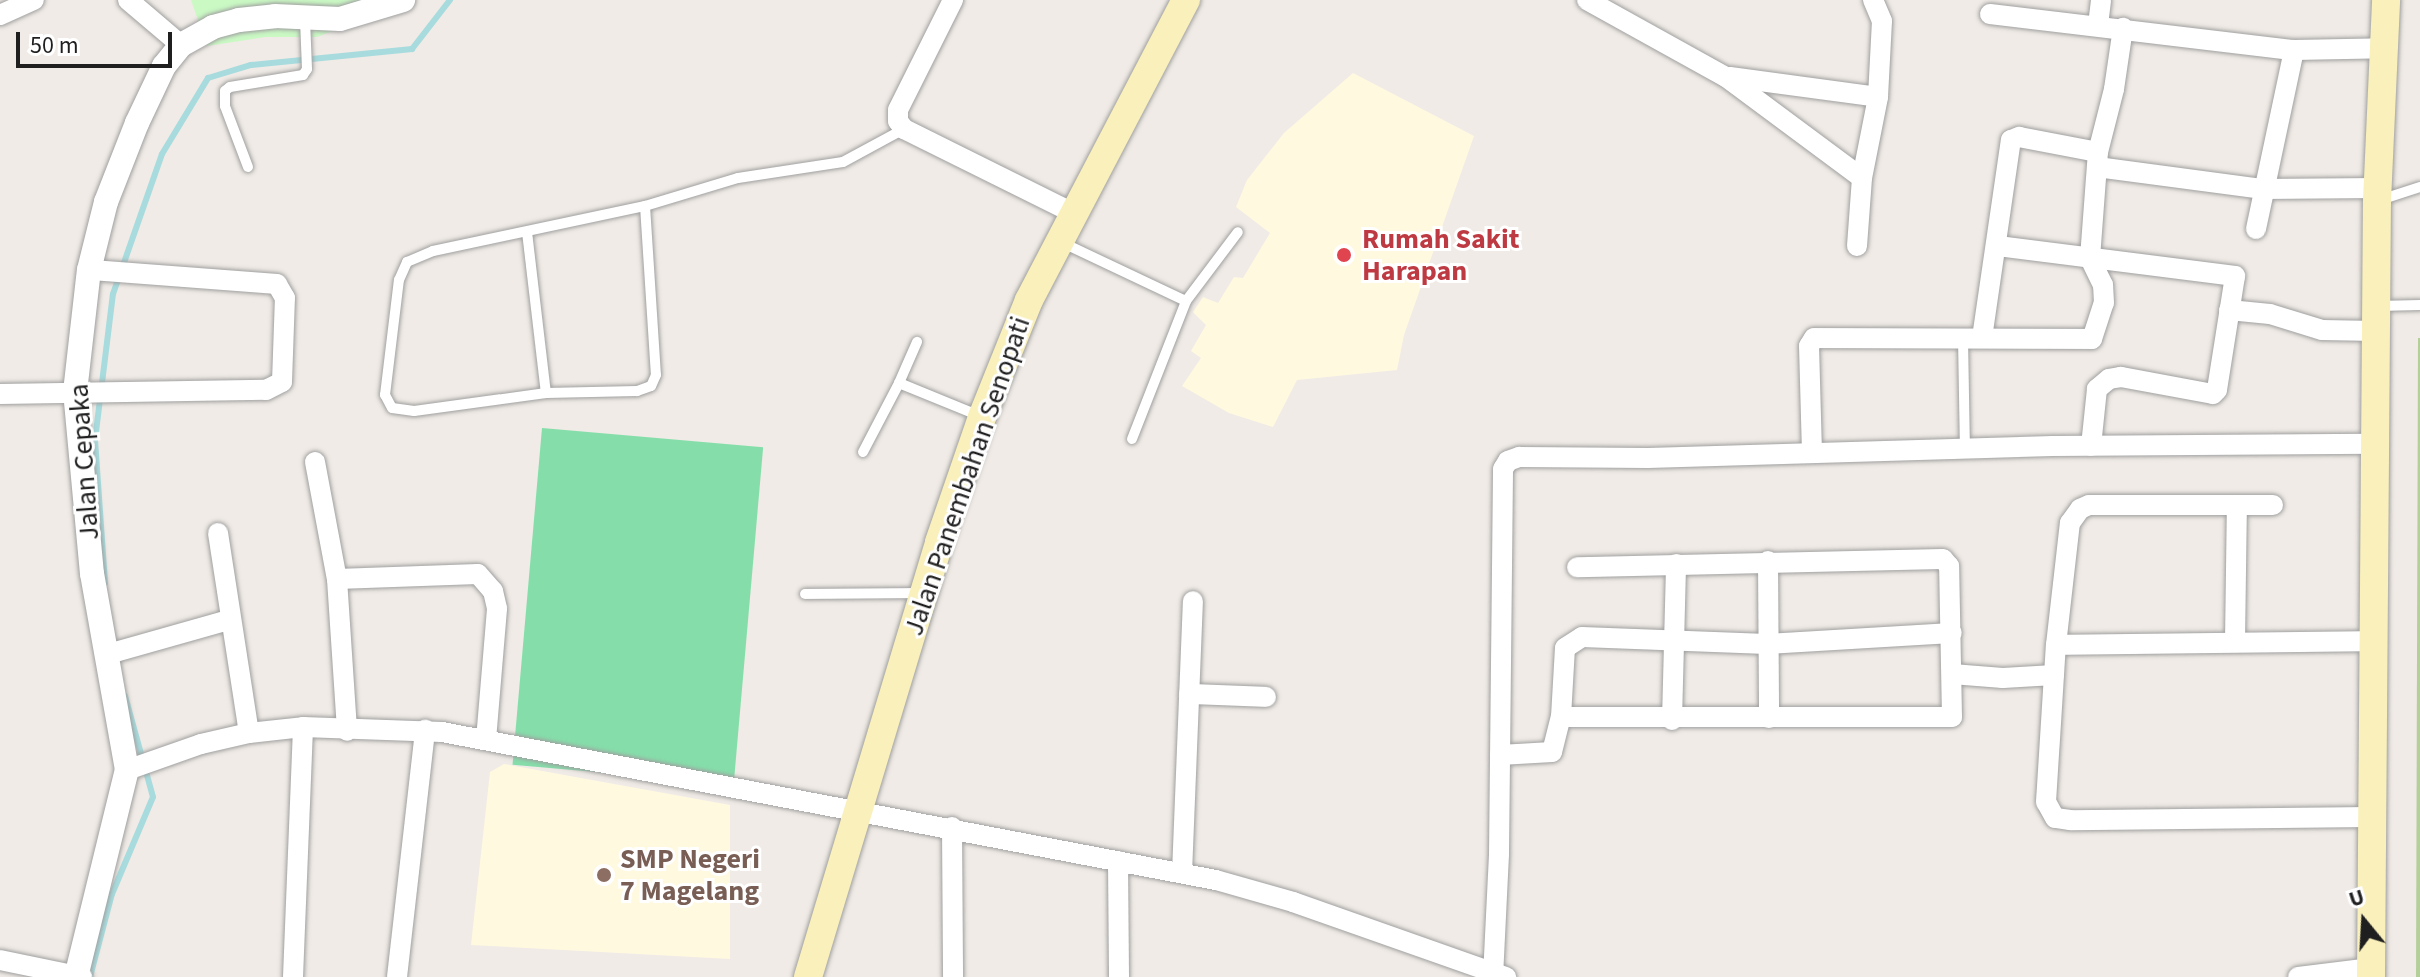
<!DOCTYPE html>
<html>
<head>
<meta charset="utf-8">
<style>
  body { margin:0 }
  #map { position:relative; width:2420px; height:977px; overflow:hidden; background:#f0ebe6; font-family:"Source Sans 3",sans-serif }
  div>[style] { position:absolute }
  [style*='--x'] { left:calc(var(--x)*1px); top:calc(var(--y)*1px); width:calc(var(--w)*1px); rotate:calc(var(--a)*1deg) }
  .education>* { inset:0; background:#fff9e0 }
  .forest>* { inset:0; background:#b5cf9b }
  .park>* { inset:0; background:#caf9c4 }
  .pitch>* { inset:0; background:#85deaa; transform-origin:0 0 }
  .stream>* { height:6px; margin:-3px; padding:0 3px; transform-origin:3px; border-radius:3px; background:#a7dbdd }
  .roads { filter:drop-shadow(0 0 2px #a0a0a0) drop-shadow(0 0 2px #a0a0a0) }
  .service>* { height:10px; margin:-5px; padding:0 5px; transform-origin:5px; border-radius:5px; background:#fff }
  .minor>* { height:20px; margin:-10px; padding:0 10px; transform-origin:10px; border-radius:10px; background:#fff }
  .tertiary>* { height:24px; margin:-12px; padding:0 12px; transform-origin:12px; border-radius:12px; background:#fff }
  .secondary>* { height:28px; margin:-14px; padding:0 14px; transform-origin:14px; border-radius:14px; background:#f9f0bb }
  .dots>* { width:22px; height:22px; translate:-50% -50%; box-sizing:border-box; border:4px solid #fff; border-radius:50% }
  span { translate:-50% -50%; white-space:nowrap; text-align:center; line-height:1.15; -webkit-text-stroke:6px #fff; paint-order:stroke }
  .health-label { font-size:28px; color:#be3a42; font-weight:700 }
  .left { translate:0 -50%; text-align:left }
  .street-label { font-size:28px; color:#1f1f1f }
  .education-label { font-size:28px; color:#785e54; font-weight:700 }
  .north { position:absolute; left:2324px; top:881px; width:80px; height:80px; -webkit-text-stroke:6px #fff; paint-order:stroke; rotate:342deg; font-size:22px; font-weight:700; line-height:32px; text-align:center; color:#1f1f1f }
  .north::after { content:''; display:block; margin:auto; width:28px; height:36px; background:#1f1f1f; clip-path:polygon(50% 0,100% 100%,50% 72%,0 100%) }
  .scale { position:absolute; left:16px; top:32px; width:156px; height:36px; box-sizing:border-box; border:4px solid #1f1f1f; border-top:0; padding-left:10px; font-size:24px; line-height:28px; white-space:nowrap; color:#1f1f1f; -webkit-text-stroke:6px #fff; paint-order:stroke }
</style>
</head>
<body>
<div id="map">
  <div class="education">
    <div style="clip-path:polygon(1353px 73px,1474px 136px,1404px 335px,1397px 370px,1297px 380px,1273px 427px,1229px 413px,1182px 386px,1201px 358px,1191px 351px,1206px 325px,1193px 312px,1203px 297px,1218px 303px,1234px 277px,1243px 278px,1270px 233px,1236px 207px,1247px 180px,1284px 133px)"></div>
    <div style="clip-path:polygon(504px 764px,730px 805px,730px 959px,471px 945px,490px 772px)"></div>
  </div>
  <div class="forest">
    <div style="clip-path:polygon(2418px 338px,2420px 338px,2420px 977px,2416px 977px)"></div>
  </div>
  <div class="park">
    <div style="clip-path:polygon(191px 0,389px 0,380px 13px,317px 37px,265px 37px,207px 46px)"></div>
  </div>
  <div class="pitch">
    <div style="left:542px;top:428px;width:222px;height:338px;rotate:5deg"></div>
  </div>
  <div class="stream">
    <div style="--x:105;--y:583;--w:143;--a:-94"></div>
    <div style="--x:95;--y:440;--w:147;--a:-83"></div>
    <div style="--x:113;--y:294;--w:148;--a:-70.7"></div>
    <div style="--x:162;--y:154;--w:89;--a:-58.8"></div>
    <div style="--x:208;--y:78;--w:45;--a:-16.8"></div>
    <div style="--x:251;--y:65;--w:162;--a:-5.7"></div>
    <div style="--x:412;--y:49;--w:62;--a:-52.2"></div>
    <div style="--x:90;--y:977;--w:86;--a:-75.2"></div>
    <div style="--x:112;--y:894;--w:105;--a:-67.1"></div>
    <div style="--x:153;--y:797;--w:105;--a:-105.5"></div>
  </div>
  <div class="roads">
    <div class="service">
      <div style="--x:248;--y:167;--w:65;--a:-110.7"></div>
      <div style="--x:225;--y:106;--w:15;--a:-90"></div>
      <div style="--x:225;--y:91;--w:6;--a:-39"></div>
      <div style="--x:230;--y:87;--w:74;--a:-9.3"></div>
      <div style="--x:303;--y:75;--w:7;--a:-56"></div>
      <div style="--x:307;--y:69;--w:50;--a:-92.3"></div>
      <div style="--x:2380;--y:200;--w:42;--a:-18"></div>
      <div style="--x:645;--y:206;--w:169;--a:86.3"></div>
      <div style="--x:656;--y:375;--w:12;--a:114"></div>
      <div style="--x:651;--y:386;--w:15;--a:160"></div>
      <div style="--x:637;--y:391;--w:91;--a:178.7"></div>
      <div style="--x:546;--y:393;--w:133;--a:172.2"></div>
      <div style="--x:414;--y:411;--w:22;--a:-172"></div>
      <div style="--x:392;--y:408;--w:15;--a:-118"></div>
      <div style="--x:385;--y:395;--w:116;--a:-83.1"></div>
      <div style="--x:399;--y:280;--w:20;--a:-66"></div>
      <div style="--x:407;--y:262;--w:28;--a:-23"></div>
      <div style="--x:433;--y:251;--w:217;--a:-12"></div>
      <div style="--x:645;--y:206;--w:97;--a:-16.8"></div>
      <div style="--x:738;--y:178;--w:106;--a:-8.7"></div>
      <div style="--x:843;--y:162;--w:69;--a:-28.4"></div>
      <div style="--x:527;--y:232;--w:162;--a:83.3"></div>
      <div style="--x:1061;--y:242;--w:138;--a:25.3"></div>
      <div style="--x:2378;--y:306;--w:42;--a:-1.4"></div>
      <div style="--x:1963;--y:338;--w:110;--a:89"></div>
      <div style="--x:899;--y:383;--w:45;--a:-66.3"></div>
      <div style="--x:1132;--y:439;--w:148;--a:-68.6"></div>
      <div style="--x:1186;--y:301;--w:86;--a:-53"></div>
      <div style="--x:863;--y:452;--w:78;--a:-62.4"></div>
      <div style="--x:899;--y:383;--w:87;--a:22.2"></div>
      <div style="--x:805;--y:594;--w:114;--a:-0.5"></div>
    </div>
    <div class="minor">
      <div style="--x:128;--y:0;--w:70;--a:40.3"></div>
      <div style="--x:953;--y:0;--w:123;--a:116.6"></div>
      <div style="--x:898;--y:110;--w:11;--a:90"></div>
      <div style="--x:898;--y:121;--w:10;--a:53"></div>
      <div style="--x:904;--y:129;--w:191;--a:26.4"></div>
      <div style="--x:1587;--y:0;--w:159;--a:29"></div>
      <div style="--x:1726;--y:77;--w:169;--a:36.6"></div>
      <div style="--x:1990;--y:14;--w:306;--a:6.8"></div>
      <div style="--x:2294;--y:50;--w:92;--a:-1.2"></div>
      <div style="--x:0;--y:15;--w:37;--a:-24"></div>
      <div style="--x:2098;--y:25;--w:25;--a:-83"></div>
      <div style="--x:1730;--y:77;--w:149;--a:7.7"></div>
      <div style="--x:2097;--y:167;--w:166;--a:7.6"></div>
      <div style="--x:2262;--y:189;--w:115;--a:-0.5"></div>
      <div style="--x:2256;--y:229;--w:183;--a:-78"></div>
      <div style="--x:1857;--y:246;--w:68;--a:-85.8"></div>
      <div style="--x:1862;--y:178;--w:83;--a:-78.8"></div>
      <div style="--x:1878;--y:97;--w:76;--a:-87"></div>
      <div style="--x:1882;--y:21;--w:23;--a:-113"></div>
      <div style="--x:1998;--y:246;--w:239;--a:7.2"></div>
      <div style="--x:2235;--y:276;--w:115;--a:99"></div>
      <div style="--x:2217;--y:390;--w:6;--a:135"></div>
      <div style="--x:2213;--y:394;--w:94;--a:-169.5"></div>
      <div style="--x:2121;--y:377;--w:12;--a:171"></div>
      <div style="--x:2109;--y:379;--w:16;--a:140"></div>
      <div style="--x:2097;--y:389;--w:57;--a:96"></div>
      <div style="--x:2229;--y:310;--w:41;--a:5.6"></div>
      <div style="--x:2270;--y:314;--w:54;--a:17.1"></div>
      <div style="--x:2322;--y:330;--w:54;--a:1.1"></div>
      <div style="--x:1982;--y:338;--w:200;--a:-81.7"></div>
      <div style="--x:2011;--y:140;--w:9;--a:-21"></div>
      <div style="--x:2019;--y:137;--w:80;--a:10.8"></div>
      <div style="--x:0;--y:394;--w:266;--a:-0.9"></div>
      <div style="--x:266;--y:390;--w:18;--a:-27"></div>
      <div style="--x:282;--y:382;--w:84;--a:-88"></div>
      <div style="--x:285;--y:298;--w:16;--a:-120"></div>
      <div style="--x:277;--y:284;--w:189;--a:-175.7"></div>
      <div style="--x:1812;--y:453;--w:107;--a:-91.6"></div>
      <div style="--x:1809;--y:346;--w:9;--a:-58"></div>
      <div style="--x:1814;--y:338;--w:278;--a:0.2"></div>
      <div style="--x:2092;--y:339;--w:38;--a:-72"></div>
      <div style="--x:2104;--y:303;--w:18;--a:-93"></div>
      <div style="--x:2103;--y:285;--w:30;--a:-116"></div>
      <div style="--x:2090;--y:258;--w:106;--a:-85.7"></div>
      <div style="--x:2098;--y:152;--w:65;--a:-75.7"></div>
      <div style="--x:2114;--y:89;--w:62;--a:-81.6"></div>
      <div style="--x:315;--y:462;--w:119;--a:79.4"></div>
      <div style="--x:337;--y:579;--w:152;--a:86.2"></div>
      <div style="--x:218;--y:533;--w:202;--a:81.2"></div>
      <div style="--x:1768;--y:561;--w:157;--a:89.6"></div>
      <div style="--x:337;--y:579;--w:141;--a:-2"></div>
      <div style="--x:478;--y:574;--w:23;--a:49"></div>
      <div style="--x:493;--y:591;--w:18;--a:77"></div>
      <div style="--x:497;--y:609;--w:131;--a:94.8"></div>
      <div style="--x:2235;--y:642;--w:137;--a:-89.2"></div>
      <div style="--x:2056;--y:645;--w:123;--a:-83.5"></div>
      <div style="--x:2070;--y:523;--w:17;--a:-54"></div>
      <div style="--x:2080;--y:509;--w:10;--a:-24"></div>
      <div style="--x:2089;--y:505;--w:184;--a:0"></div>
      <div style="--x:105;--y:655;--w:129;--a:-15.8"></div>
      <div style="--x:1952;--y:674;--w:51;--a:4.5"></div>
      <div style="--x:2003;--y:678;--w:51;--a:-3.4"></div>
      <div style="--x:1189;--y:694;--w:77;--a:2.2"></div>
      <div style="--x:1561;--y:717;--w:69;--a:-86.7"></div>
      <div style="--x:1565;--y:648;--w:20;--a:-33"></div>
      <div style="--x:1582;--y:637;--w:185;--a:2.2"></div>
      <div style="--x:1767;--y:644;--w:185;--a:-3.4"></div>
      <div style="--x:1672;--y:720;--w:156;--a:-88.5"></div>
      <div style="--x:1500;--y:755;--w:52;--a:-3.3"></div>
      <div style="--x:1552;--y:752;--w:36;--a:-76"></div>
      <div style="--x:1561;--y:717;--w:391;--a:0"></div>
      <div style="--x:1952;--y:717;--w:151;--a:-91.1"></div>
      <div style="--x:1949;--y:566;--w:9;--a:-131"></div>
      <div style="--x:1943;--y:559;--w:366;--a:178.7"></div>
      <div style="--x:127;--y:770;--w:78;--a:-19.4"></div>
      <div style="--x:201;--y:744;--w:49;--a:-12.9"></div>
      <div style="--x:249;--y:733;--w:54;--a:-6.3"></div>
      <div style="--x:303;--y:727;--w:139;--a:2.1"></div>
      <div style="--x:442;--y:732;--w:788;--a:10.83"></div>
      <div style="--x:1216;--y:880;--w:80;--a:15.9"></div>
      <div style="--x:1293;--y:902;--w:226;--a:19.4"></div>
      <div style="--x:2370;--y:817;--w:300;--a:179.4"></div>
      <div style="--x:2070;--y:820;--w:15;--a:-172"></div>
      <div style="--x:2055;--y:818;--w:18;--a:-119"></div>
      <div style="--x:2046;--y:802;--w:157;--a:-86.4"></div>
      <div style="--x:2056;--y:645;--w:318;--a:-0.7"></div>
      <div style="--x:952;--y:827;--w:150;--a:89.6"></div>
      <div style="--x:1118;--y:861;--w:116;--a:89.5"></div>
      <div style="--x:1182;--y:873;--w:272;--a:-87.7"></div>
      <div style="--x:0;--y:960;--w:84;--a:11.7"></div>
      <div style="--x:293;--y:977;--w:250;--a:-87.7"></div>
      <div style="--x:397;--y:977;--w:249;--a:-83.5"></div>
      <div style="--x:1493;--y:977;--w:123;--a:-87.2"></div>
      <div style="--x:1499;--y:854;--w:385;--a:-89.4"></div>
      <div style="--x:1503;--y:469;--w:9;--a:-58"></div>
      <div style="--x:1508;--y:461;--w:12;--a:-20"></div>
      <div style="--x:1519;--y:457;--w:129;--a:0.4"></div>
      <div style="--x:1648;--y:458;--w:405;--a:-1.7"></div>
      <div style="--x:2053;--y:446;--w:320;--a:-0.4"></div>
      <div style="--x:2298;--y:977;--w:74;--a:-7"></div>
    </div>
    <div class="tertiary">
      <div style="--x:76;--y:977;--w:213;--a:-76.2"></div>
      <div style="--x:127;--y:770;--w:199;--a:-100.1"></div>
      <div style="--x:92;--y:574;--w:183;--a:-95.3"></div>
      <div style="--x:75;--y:392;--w:123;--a:-83.5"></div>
      <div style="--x:89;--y:270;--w:70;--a:-76"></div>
      <div style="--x:106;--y:202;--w:85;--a:-68.6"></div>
      <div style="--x:137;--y:123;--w:63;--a:-64.7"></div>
      <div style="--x:164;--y:66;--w:27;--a:-51"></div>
      <div style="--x:181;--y:45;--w:37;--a:-29"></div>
      <div style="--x:213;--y:27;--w:27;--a:-15"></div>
      <div style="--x:239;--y:20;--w:36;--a:-6"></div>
      <div style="--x:275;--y:16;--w:65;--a:2.6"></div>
      <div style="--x:340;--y:19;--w:66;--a:-16.8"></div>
    </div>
    <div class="secondary">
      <div style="--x:808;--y:977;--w:454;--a:-73.2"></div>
      <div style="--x:939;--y:542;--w:132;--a:-71"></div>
      <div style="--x:982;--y:417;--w:126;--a:-68.1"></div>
      <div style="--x:1029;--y:300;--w:339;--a:-62.4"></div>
      <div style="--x:2371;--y:977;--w:776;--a:-89.56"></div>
      <div style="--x:2377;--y:201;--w:201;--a:-87.4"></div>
    </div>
  </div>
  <div class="dots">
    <div style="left:1344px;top:255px;background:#e0444e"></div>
    <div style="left:604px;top:875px;background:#8d6e63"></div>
  </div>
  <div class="health-label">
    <span class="left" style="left:1362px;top:255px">Rumah Sakit<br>Harapan</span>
  </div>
  <div class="street-label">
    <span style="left:84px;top:462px;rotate:-94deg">Jalan Cepaka</span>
    <span style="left:967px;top:476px;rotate:-71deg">Jalan Panembahan Senopati</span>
  </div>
  <div class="education-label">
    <span class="left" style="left:620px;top:875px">SMP Negeri<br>7 Magelang</span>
  </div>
  <div class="north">U</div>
  <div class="scale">50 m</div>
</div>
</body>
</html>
